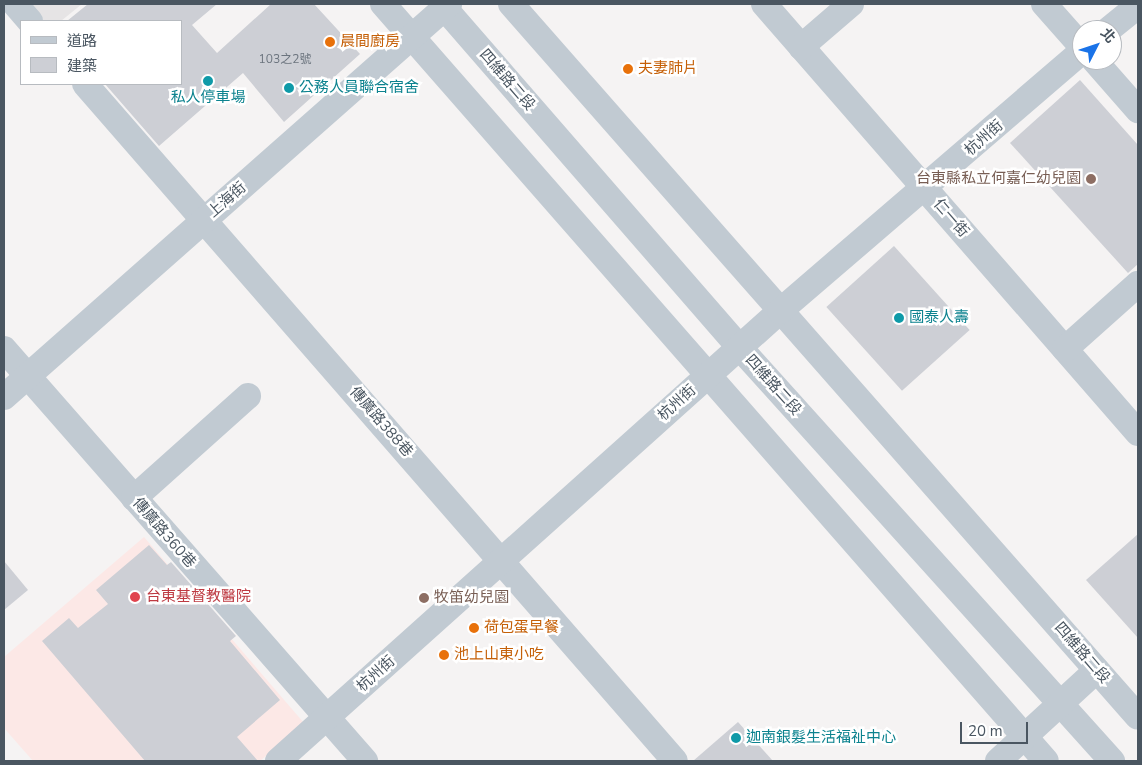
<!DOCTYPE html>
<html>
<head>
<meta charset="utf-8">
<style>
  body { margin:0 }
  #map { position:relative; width:1142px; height:765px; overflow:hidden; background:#f5f3f3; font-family:"Nunito Sans","Noto Sans TC",sans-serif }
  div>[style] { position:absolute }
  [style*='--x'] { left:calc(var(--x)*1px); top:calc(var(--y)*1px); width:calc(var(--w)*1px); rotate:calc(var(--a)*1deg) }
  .education>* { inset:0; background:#e6e4e5 }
  .medical>* { inset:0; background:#fce8e6 }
  .building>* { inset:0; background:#cdcfd5; transform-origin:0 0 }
  .minor>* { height:26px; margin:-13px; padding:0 13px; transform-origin:13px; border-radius:13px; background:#c1cad2 }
  .dots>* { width:14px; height:14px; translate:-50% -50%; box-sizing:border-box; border:2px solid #fff; border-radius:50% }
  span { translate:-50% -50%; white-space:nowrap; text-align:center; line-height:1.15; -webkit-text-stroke:5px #fff; paint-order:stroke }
  .number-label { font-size:12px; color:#6b747e }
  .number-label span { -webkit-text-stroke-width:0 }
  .food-label { font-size:15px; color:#c56008 }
  .left { translate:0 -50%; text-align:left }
  .street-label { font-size:15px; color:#4a5661 }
  .culture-label { font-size:15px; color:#0d838f }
  .education-label { font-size:15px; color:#785e54 }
  .right { translate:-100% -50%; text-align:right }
  .health-label { font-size:15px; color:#be3a42 }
  .frame { position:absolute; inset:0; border:5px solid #4a5661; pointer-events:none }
  .legend { position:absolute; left:20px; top:20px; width:162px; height:65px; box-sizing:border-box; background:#fff; border:1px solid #b7bbc0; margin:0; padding:6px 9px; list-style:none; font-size:15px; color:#4a5661 }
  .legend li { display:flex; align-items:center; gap:10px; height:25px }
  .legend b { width:25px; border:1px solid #b7bbc0 }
  .north { position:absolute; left:1072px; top:20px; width:50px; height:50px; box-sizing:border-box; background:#fff; border:1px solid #b7bbc0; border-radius:50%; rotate:49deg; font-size:14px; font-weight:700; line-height:20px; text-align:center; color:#4a5661 }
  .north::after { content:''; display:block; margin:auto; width:18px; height:22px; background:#1a73e8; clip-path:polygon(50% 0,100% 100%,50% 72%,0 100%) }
  .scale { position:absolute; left:960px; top:722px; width:68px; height:22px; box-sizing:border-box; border:2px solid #4a5661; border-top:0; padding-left:6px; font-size:15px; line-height:18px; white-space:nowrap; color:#4a5661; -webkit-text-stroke:4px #fff; paint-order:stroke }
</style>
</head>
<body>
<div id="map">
  <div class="education">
    <div style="clip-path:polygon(20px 4px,82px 4px,61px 21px,34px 21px)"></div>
  </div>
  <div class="medical">
    <div style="clip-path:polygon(144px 537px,304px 723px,260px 761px,33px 761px,4px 728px,4px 657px)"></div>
  </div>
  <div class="building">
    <div style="clip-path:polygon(88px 4px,217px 4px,192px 25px,217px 53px,271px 4px,314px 4px,360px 54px,284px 122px,243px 73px,159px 146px,105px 84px,181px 84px,181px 21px,67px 21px)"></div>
    <div style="clip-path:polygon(1080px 80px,1138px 145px,1138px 264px,1128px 273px,1010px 143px)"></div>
    <div style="left:894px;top:246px;width:113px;height:91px;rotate:48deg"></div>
    <div style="clip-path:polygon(1138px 534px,1138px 638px,1086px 580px)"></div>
    <div style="clip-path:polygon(149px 545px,167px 565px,171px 562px,236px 636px,230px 641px,280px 700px,237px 737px,258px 761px,145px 761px,42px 641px,69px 618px,78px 628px,108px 604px,96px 590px)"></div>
    <div style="clip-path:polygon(4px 561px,28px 590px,4px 610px)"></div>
    <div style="clip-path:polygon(738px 722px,773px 761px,693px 761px)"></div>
  </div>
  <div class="minor">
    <div style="--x:15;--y:4;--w:23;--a:49"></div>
    <div style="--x:383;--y:4;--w:1006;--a:48.79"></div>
    <div style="--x:441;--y:4;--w:456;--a:49"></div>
    <div style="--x:740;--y:348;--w:556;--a:47.99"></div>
    <div style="--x:511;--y:4;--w:949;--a:48.67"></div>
    <div style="--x:764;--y:4;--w:569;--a:48.92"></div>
    <div style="--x:1044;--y:4;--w:57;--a:48.5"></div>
    <div style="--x:1108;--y:30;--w:38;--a:-39"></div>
    <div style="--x:801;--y:47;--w:66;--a:-40.7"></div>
    <div style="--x:1094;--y:60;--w:67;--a:48.7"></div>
    <div style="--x:85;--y:84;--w:898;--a:48.93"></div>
    <div style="--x:4;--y:349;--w:548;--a:48.77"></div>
    <div style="--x:1065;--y:349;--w:98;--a:-41.7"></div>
    <div style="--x:4;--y:397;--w:594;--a:-41.45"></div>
    <div style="--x:134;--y:498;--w:153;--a:-41.8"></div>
    <div style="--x:278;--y:761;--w:674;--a:-41.87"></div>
    <div style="--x:780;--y:311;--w:399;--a:-40.7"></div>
    <div style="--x:998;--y:761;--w:134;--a:-42.6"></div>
  </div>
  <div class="dots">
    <div style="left:330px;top:42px;background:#e8710a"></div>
    <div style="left:628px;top:69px;background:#e8710a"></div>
    <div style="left:208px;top:81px;background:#0f9aa8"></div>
    <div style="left:289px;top:88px;background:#0f9aa8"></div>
    <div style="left:1091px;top:179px;background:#8d6e63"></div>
    <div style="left:899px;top:318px;background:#0f9aa8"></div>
    <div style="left:135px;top:597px;background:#e0444e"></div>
    <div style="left:424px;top:598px;background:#8d6e63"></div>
    <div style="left:474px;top:628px;background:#e8710a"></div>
    <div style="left:444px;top:655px;background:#e8710a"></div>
    <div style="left:736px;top:738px;background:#0f9aa8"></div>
  </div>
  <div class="number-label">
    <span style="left:285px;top:60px">103之2號</span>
  </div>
  <div class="food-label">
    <span class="left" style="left:340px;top:42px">晨間廚房</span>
    <span class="left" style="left:638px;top:69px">夫妻肺片</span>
    <span class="left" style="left:484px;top:628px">荷包蛋早餐</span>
    <span class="left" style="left:454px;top:655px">池上山東小吃</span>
  </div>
  <div class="street-label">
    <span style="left:507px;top:80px;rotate:49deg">四維路二段</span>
    <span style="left:984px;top:138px;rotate:-41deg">杭州街</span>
    <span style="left:227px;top:200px;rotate:-41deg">上海街</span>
    <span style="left:951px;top:218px;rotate:49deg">仁一街</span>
    <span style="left:773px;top:385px;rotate:48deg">四維路二段</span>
    <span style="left:677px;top:403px;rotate:-42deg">杭州街</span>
    <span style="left:381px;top:422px;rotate:49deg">傳廣路388巷</span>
    <span style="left:164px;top:533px;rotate:49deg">傳廣路360巷</span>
    <span style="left:1082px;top:653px;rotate:49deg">四維路二段</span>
    <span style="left:376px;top:674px;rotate:-42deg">杭州街</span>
  </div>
  <div class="culture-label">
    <span class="left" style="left:299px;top:88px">公務人員聯合宿舍</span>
    <span style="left:208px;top:98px">私人停車場</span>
    <span class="left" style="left:909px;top:318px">國泰人壽</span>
    <span class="left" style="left:746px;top:738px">迦南銀髮生活福祉中心</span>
  </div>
  <div class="education-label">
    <span class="right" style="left:1081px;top:179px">台東縣私立何嘉仁幼兒園</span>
    <span class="left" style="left:434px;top:598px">牧笛幼兒園</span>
  </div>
  <div class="health-label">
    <span class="left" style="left:146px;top:597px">台東基督教醫院</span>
  </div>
  <div class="frame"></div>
  <ul class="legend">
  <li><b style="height:6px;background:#c1cad2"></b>道路</li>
  <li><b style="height:14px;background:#cdcfd5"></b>建築</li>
  </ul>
  <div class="north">北</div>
  <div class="scale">20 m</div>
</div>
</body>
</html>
